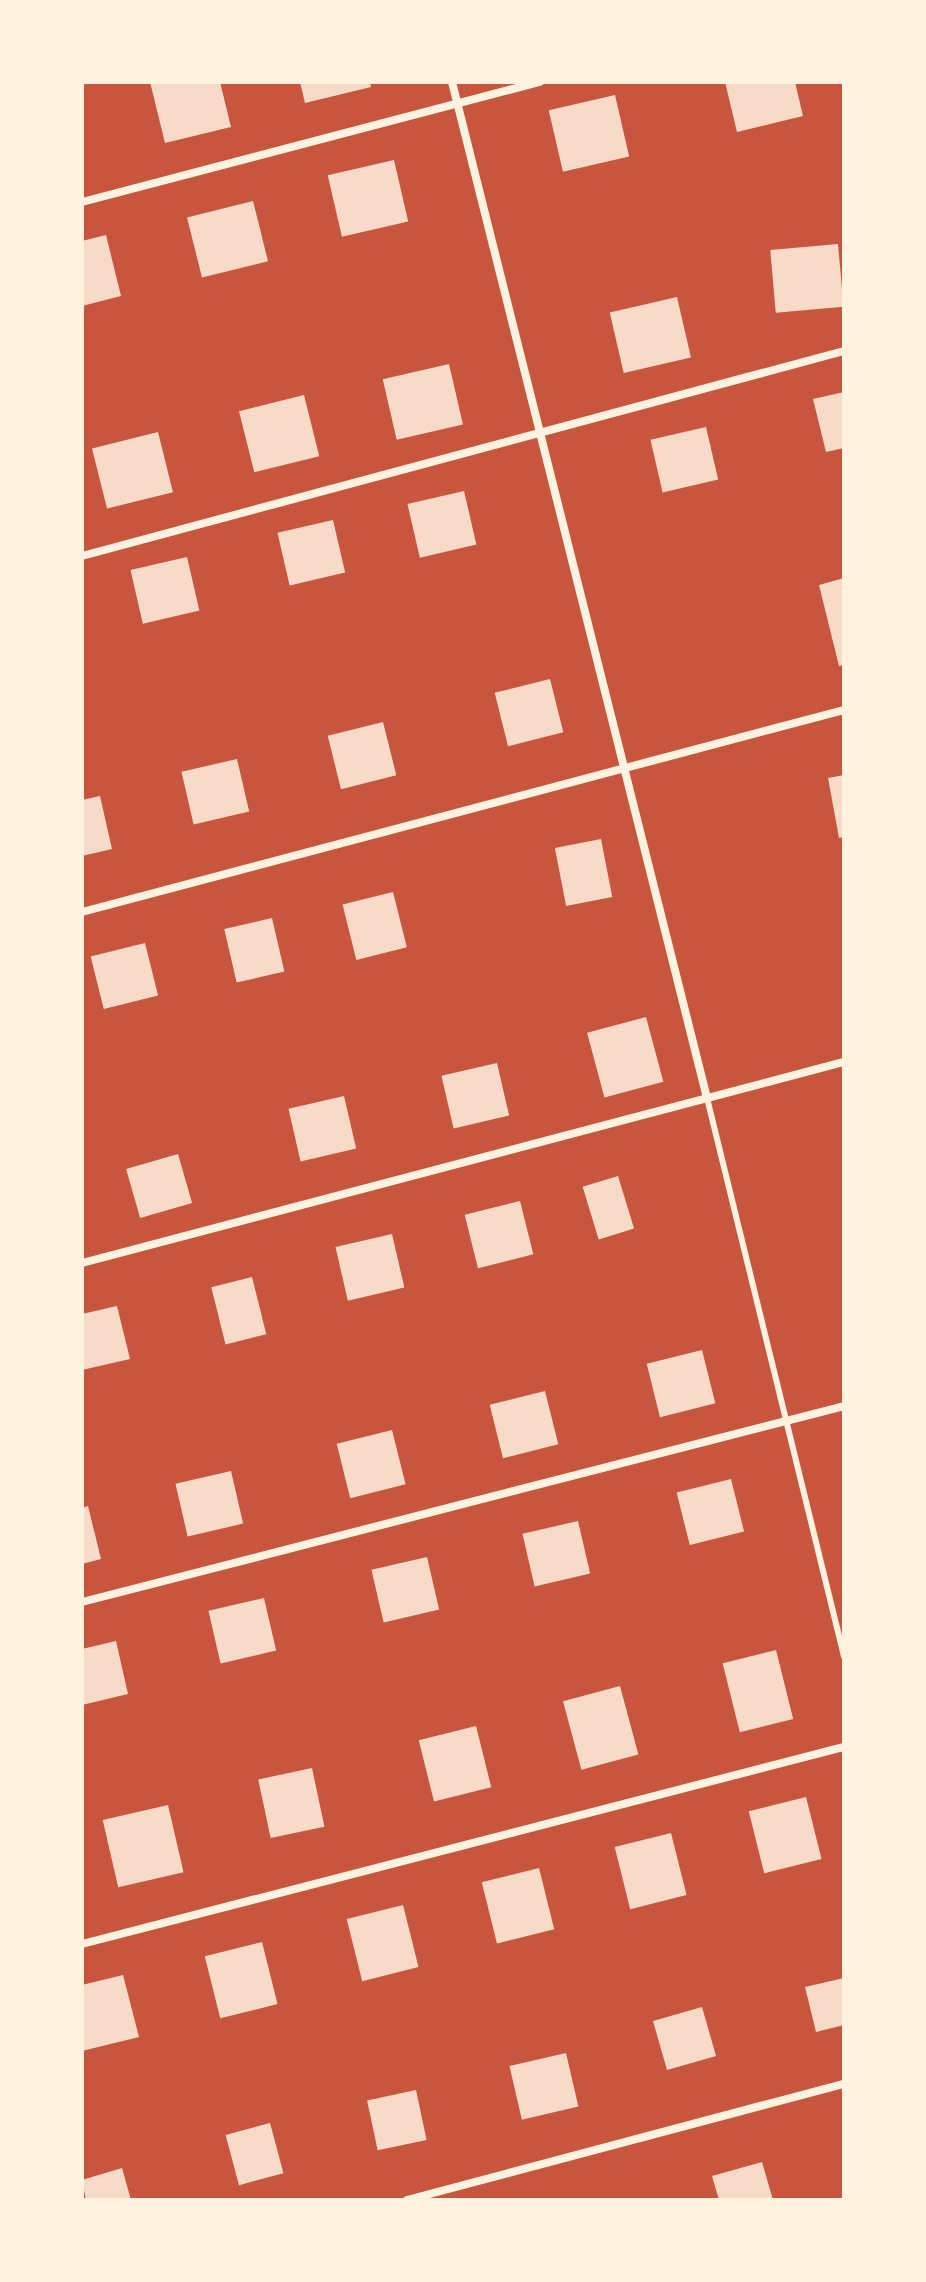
<!DOCTYPE html>
<html>
<head>
<meta charset="utf-8">
<style>
  body { margin:0 }
  #map { position:relative; width:926px; height:2282px; overflow:hidden; background:#c8553d; font-family:"Golos Text",sans-serif }
  div>[style] { position:absolute }
  [style*='--x'] { left:calc(var(--x)*1px); top:calc(var(--y)*1px); width:calc(var(--w)*1px); rotate:calc(var(--a)*1deg) }
  .building>* { inset:0; background:#f7dbc8; transform-origin:0 0 }
  .service>* { height:6px; margin:-3px; padding:0 3px; transform-origin:3px; border-radius:3px; background:#fff3e0 }
  .minor>* { height:8px; margin:-4px; padding:0 4px; transform-origin:4px; border-radius:4px; background:#fff3e0 }
  span { translate:-50% -50%; white-space:nowrap; text-align:center; line-height:1.15; -webkit-text-stroke:7px #fff3e0; paint-order:stroke }
  .frame { position:absolute; inset:0; border:84px solid #fff3e0; pointer-events:none }
</style>
</head>
<body>
<div id="map">
  <div class="building">
    <div style="clip-path:polygon(150px 82px,220px 82px,231px 127px,165px 143px)"></div>
    <div style="clip-path:polygon(300px 82px,370px 82px,371px 87px,305px 103px)"></div>
    <div style="clip-path:polygon(725px 82px,795px 82px,803px 116px,737px 132px)"></div>
    <div style="left:615px;top:95px;width:63px;height:68px;rotate:77deg"></div>
    <div style="left:394px;top:160px;width:63px;height:68px;rotate:77deg"></div>
    <div style="left:253px;top:201px;width:62px;height:68px;rotate:76deg"></div>
    <div style="clip-path:polygon(106px 235px,121px 296px,82px 306px,82px 241px)"></div>
    <div style="left:838px;top:244px;width:63px;height:68px;rotate:85deg"></div>
    <div style="left:677px;top:297px;width:62px;height:69px;rotate:77deg"></div>
    <div style="left:449px;top:364px;width:62px;height:68px;rotate:77deg"></div>
    <div style="clip-path:polygon(844px 392px,844px 448px,826px 452px,813px 399px)"></div>
    <div style="left:304px;top:395px;width:63px;height:67px;rotate:76deg"></div>
    <div style="left:706px;top:427px;width:54px;height:57px;rotate:77deg"></div>
    <div style="left:158px;top:432px;width:62px;height:68px;rotate:76deg"></div>
    <div style="left:464px;top:491px;width:55px;height:58px;rotate:77deg"></div>
    <div style="left:333px;top:520px;width:54px;height:57px;rotate:77deg"></div>
    <div style="left:187px;top:557px;width:55px;height:58px;rotate:77deg"></div>
    <div style="clip-path:polygon(844px 578px,844px 665px,839px 666px,819px 585px)"></div>
    <div style="left:550px;top:679px;width:55px;height:57px;rotate:76deg"></div>
    <div style="left:383px;top:722px;width:55px;height:57px;rotate:76deg"></div>
    <div style="left:237px;top:759px;width:54px;height:57px;rotate:77deg"></div>
    <div style="clip-path:polygon(844px 775px,844px 837px,839px 838px,828px 778px)"></div>
    <div style="clip-path:polygon(100px 796px,112px 849px,82px 856px,82px 800px)"></div>
    <div style="left:601px;top:839px;width:59px;height:47px;rotate:79deg"></div>
    <div style="left:393px;top:892px;width:57px;height:52px;rotate:76deg"></div>
    <div style="left:272px;top:918px;width:55px;height:49px;rotate:77deg"></div>
    <div style="left:145px;top:943px;width:54px;height:56px;rotate:76deg"></div>
    <div style="left:646px;top:1017px;width:67px;height:61px;rotate:75deg"></div>
    <div style="left:497px;top:1063px;width:54px;height:57px;rotate:77deg"></div>
    <div style="left:344px;top:1096px;width:54px;height:57px;rotate:77deg"></div>
    <div style="left:178px;top:1154px;width:51px;height:54px;rotate:74deg"></div>
    <div style="left:618px;top:1176px;width:55px;height:37px;rotate:73deg"></div>
    <div style="left:520px;top:1201px;width:55px;height:57px;rotate:76deg"></div>
    <div style="left:392px;top:1234px;width:55px;height:58px;rotate:77deg"></div>
    <div style="left:252px;top:1277px;width:59px;height:42px;rotate:76deg"></div>
    <div style="clip-path:polygon(117px 1306px,130px 1359px,82px 1370px,82px 1314px)"></div>
    <div style="left:702px;top:1350px;width:55px;height:57px;rotate:76deg"></div>
    <div style="left:545px;top:1391px;width:55px;height:57px;rotate:76deg"></div>
    <div style="left:392px;top:1430px;width:56px;height:57px;rotate:76deg"></div>
    <div style="left:231px;top:1471px;width:54px;height:57px;rotate:77deg"></div>
    <div style="left:731px;top:1479px;width:54px;height:56px;rotate:76deg"></div>
    <div style="clip-path:polygon(88px 1506px,101px 1559px,82px 1564px,82px 1508px)"></div>
    <div style="left:578px;top:1521px;width:54px;height:57px;rotate:77deg"></div>
    <div style="left:427px;top:1557px;width:54px;height:57px;rotate:77deg"></div>
    <div style="left:264px;top:1598px;width:54px;height:57px;rotate:77deg"></div>
    <div style="clip-path:polygon(116px 1641px,128px 1694px,82px 1705px,82px 1649px)"></div>
    <div style="left:776px;top:1650px;width:71px;height:55px;rotate:76deg"></div>
    <div style="left:620px;top:1686px;width:71px;height:59px;rotate:75deg"></div>
    <div style="left:476px;top:1726px;width:63px;height:59px;rotate:76deg"></div>
    <div style="left:312px;top:1768px;width:60px;height:55px;rotate:78deg"></div>
    <div style="left:806px;top:1797px;width:64px;height:59px;rotate:76deg"></div>
    <div style="left:168px;top:1805px;width:69px;height:67px;rotate:77deg"></div>
    <div style="left:671px;top:1833px;width:64px;height:58px;rotate:76deg"></div>
    <div style="left:539px;top:1868px;width:63px;height:59px;rotate:76deg"></div>
    <div style="left:403px;top:1905px;width:64px;height:58px;rotate:76deg"></div>
    <div style="left:262px;top:1942px;width:64px;height:59px;rotate:76deg"></div>
    <div style="clip-path:polygon(123px 1975px,139px 2037px,82px 2051px,82px 1985px)"></div>
    <div style="clip-path:polygon(844px 1978px,844px 2025px,816px 2032px,805px 1987px)"></div>
    <div style="left:702px;top:2007px;width:51px;height:51px;rotate:74deg"></div>
    <div style="left:566px;top:2053px;width:55px;height:58px;rotate:77deg"></div>
    <div style="left:416px;top:2090px;width:51px;height:50px;rotate:78deg"></div>
    <div style="left:270px;top:2123px;width:52px;height:46px;rotate:75deg"></div>
    <div style="clip-path:polygon(762px 2162px,773px 2200px,719px 2200px,712px 2176px)"></div>
    <div style="clip-path:polygon(122px 2168px,131px 2200px,86px 2200px,82px 2180px)"></div>
  </div>
  <div class="service">
    <div style="--x:707;--y:1098;--w:575;--a:76.21"></div>
  </div>
  <div class="minor">
    <div style="--x:452;--y:82;--w:1048;--a:75.91"></div>
    <div style="--x:82;--y:202;--w:473;--a:-14.7"></div>
    <div style="--x:82;--y:556;--w:789;--a:-15.06"></div>
    <div style="--x:82;--y:912;--w:788;--a:-14.85"></div>
    <div style="--x:82;--y:1263;--w:788;--a:-14.78"></div>
    <div style="--x:82;--y:1602;--w:787;--a:-14.42"></div>
    <div style="--x:82;--y:1944;--w:787;--a:-14.5"></div>
    <div style="--x:407;--y:2200;--w:452;--a:-14.9"></div>
  </div>
  <div class="frame"></div>
</div>
</body>
</html>
